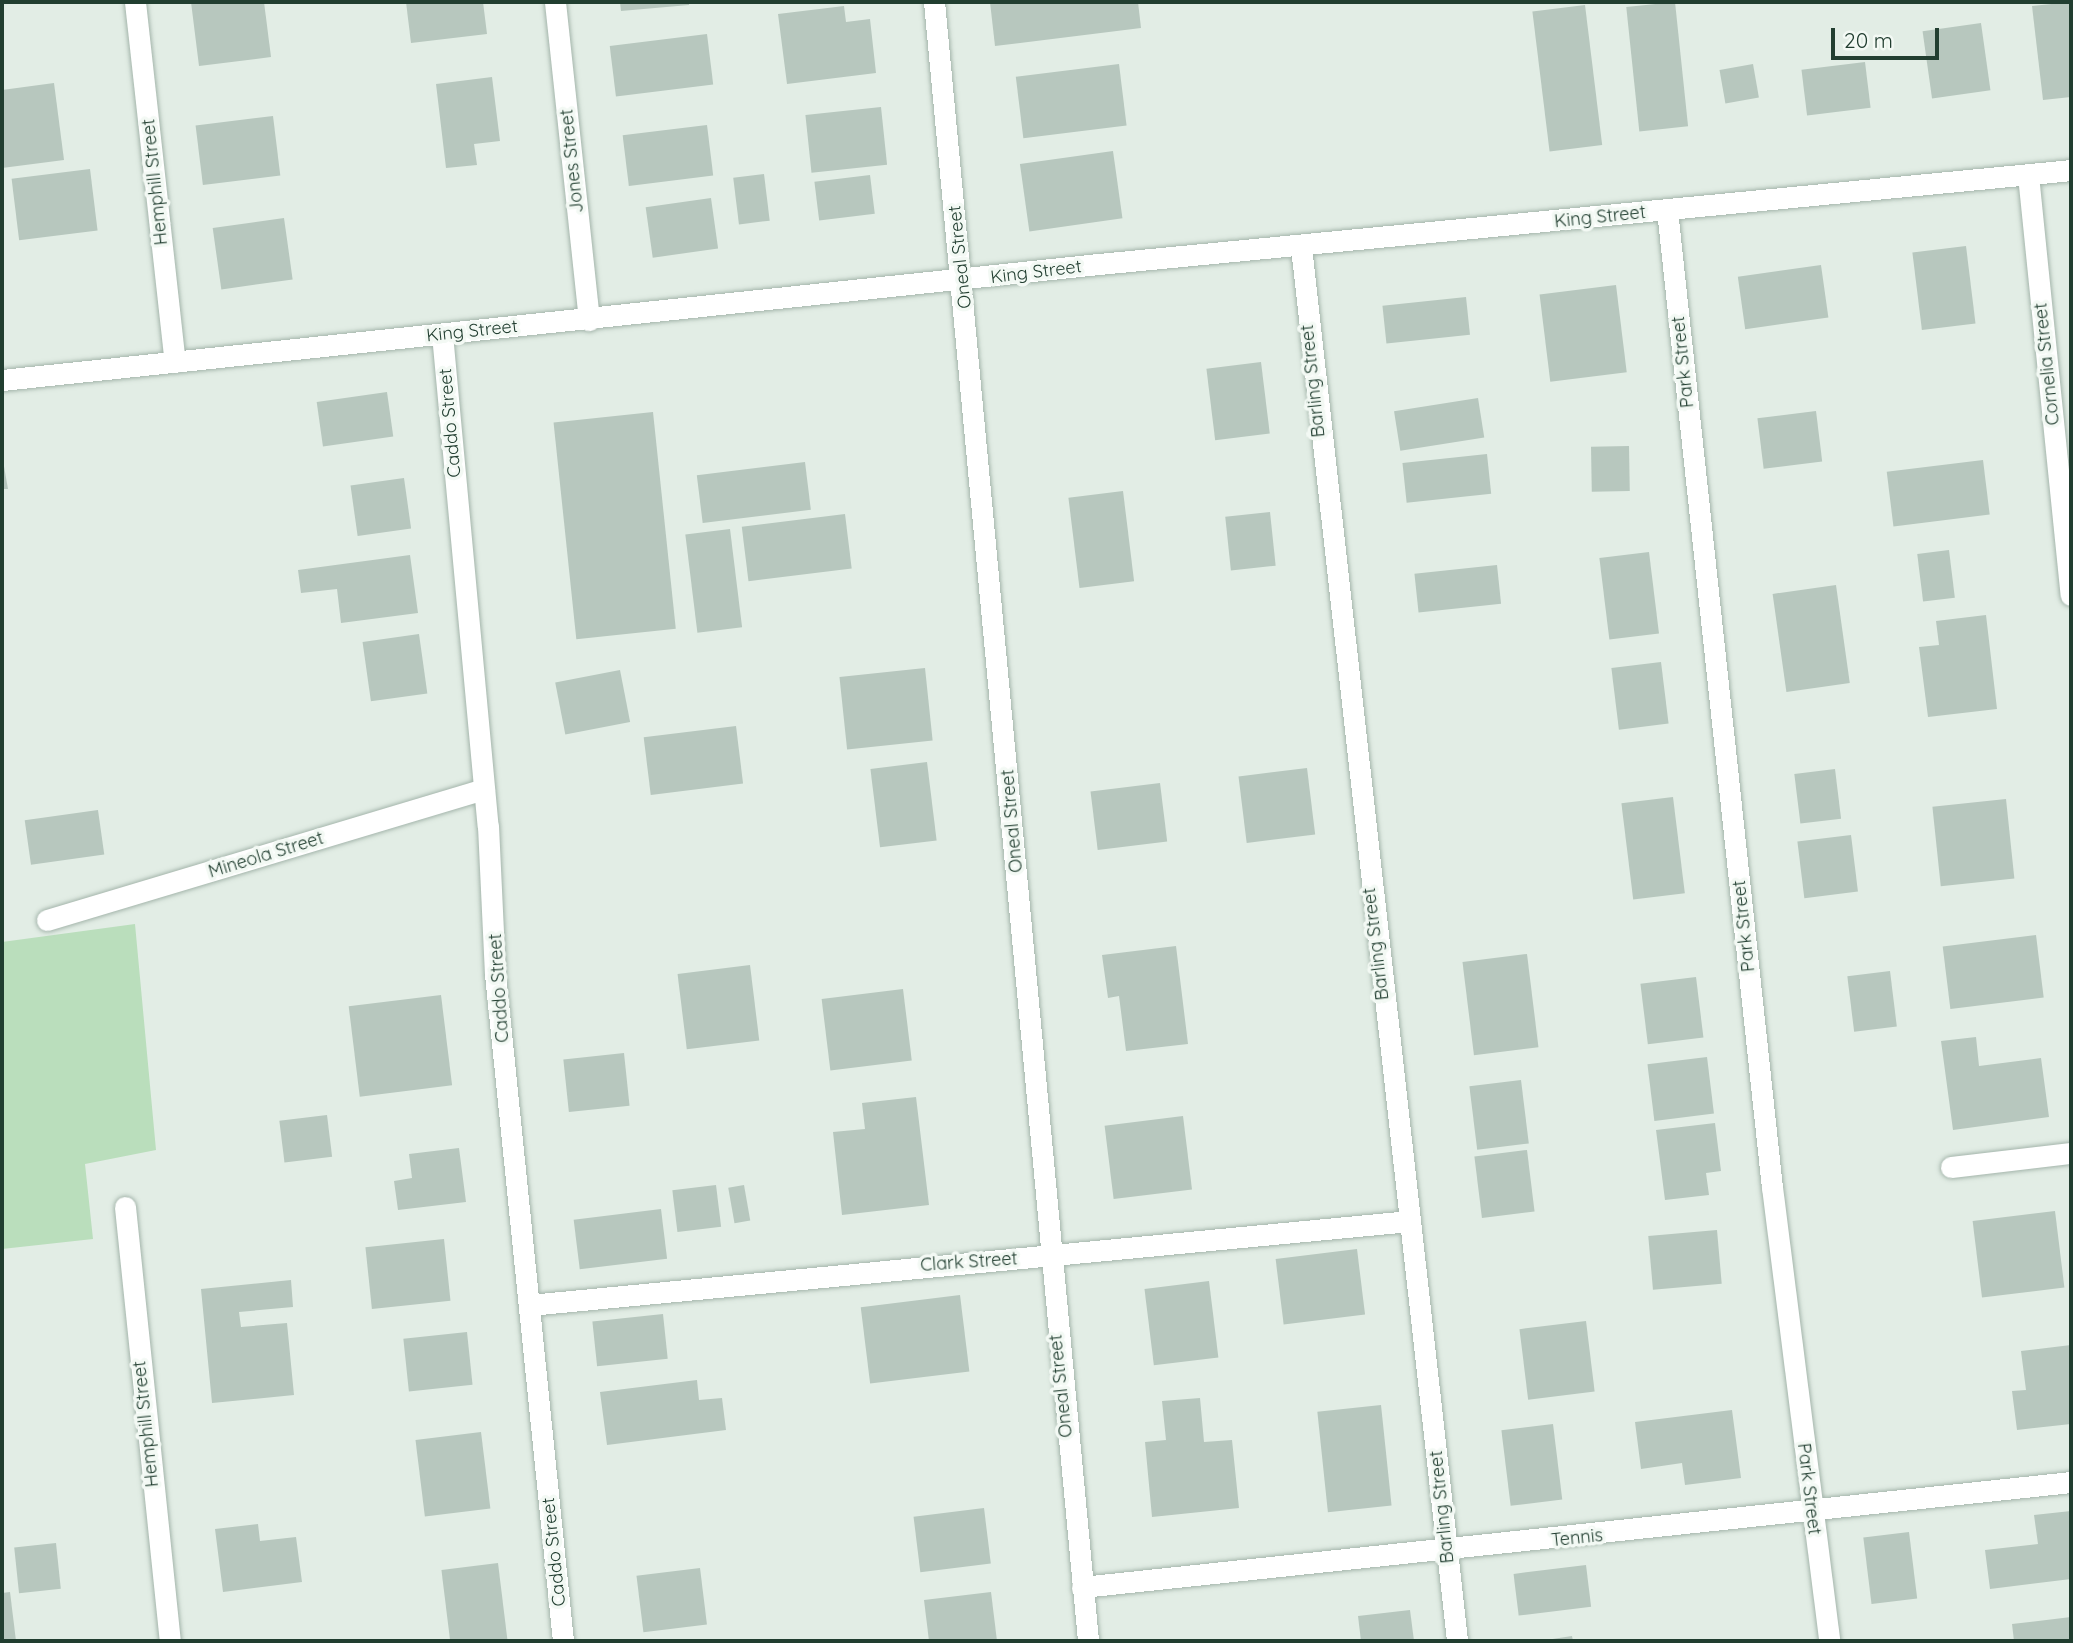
<!DOCTYPE html>
<html>
<head>
<meta charset="utf-8">
<style>
  body { margin:0 }
  #map { position:relative; width:2073px; height:1643px; overflow:hidden; background:#e2ede5; font-family:Quicksand,sans-serif }
  div>[style] { position:absolute }
  [style*='--x'] { left:calc(var(--x)*1px); top:calc(var(--y)*1px); width:calc(var(--w)*1px); rotate:calc(var(--a)*1deg) }
  .green>* { inset:0; background:#badebc }
  .building>* { inset:0; background:#b7c7be; transform-origin:0 0 }
  .roads { filter:drop-shadow(0 0 2px #a4b5ab) drop-shadow(0 0 2px #a4b5ab) }
  .minor>* { height:21px; margin:-10.5px; padding:0 10.5px; transform-origin:10.5px; border-radius:10.5px; background:#fff }
  span { translate:-50% -50%; white-space:nowrap; text-align:center; line-height:1.15; -webkit-text-stroke:7px #f3f9f4; paint-order:stroke }
  .street-label { font-size:18px; color:#213e30 }
  .frame { position:absolute; inset:0; border:4px solid #213e30; pointer-events:none }
  .scale { position:absolute; left:1831px; top:28px; width:108px; height:32px; box-sizing:border-box; border:4px solid #213e30; border-top:0; padding-left:9px; font-size:21px; line-height:24px; white-space:nowrap; color:#213e30; -webkit-text-stroke:5px #f3f9f4; paint-order:stroke }
</style>
</head>
<body>
<div id="map">
  <div class="green">
    <div style="clip-path:polygon(135px 924px,156px 1150px,85px 1164px,93px 1239px,2px 1249px,2px 942px)"></div>
  </div>
  <div class="building">
    <div style="clip-path:polygon(191px 2px,264px 2px,271px 57px,199px 66px)"></div>
    <div style="clip-path:polygon(406px 2px,483px 2px,487px 34px,411px 43px)"></div>
    <div style="clip-path:polygon(620px 2px,689px 2px,689px 5px,621px 11px)"></div>
    <div style="clip-path:polygon(990px 2px,1138px 2px,1141px 28px,995px 46px)"></div>
    <div style="left:1675px;top:2px;width:125px;height:49px;rotate:84deg"></div>
    <div style="clip-path:polygon(2071px 2px,2071px 97px,2043px 100px,2032px 6px)"></div>
    <div style="left:1585px;top:5px;width:141px;height:53px;rotate:83deg"></div>
    <div style="clip-path:polygon(844px 6px,846px 22px,870px 19px,876px 73px,787px 84px,778px 14px)"></div>
    <div style="left:1981px;top:23px;width:68px;height:59px;rotate:82deg"></div>
    <div style="left:707px;top:34px;width:51px;height:98px;rotate:83deg"></div>
    <div style="left:1865px;top:62px;width:46px;height:64px;rotate:83deg"></div>
    <div style="left:1119px;top:64px;width:62px;height:104px;rotate:83deg"></div>
    <div style="left:1753px;top:64px;width:34px;height:34px;rotate:80deg"></div>
    <div style="clip-path:polygon(492px 77px,500px 141px,474px 144px,477px 165px,446px 168px,436px 84px)"></div>
    <div style="clip-path:polygon(54px 83px,64px 160px,2px 168px,2px 90px)"></div>
    <div style="left:881px;top:107px;width:58px;height:76px;rotate:84deg"></div>
    <div style="left:273px;top:116px;width:60px;height:78px;rotate:83deg"></div>
    <div style="left:707px;top:125px;width:51px;height:85px;rotate:83deg"></div>
    <div style="left:1113px;top:151px;width:68px;height:94px;rotate:82deg"></div>
    <div style="left:90px;top:169px;width:62px;height:79px;rotate:83deg"></div>
    <div style="left:764px;top:174px;width:47px;height:31px;rotate:83deg"></div>
    <div style="left:870px;top:175px;width:39px;height:56px;rotate:83deg"></div>
    <div style="left:711px;top:198px;width:51px;height:66px;rotate:82deg"></div>
    <div style="left:284px;top:218px;width:62px;height:72px;rotate:82deg"></div>
    <div style="left:1966px;top:246px;width:78px;height:54px;rotate:83deg"></div>
    <div style="left:1821px;top:265px;width:53px;height:84px;rotate:82deg"></div>
    <div style="left:1616px;top:285px;width:88px;height:77px;rotate:83deg"></div>
    <div style="left:1466px;top:297px;width:38px;height:84px;rotate:84deg"></div>
    <div style="left:1261px;top:362px;width:72px;height:55px;rotate:83deg"></div>
    <div style="left:387px;top:392px;width:45px;height:71px;rotate:82deg"></div>
    <div style="left:1478px;top:398px;width:40px;height:85px;rotate:81deg"></div>
    <div style="left:1816px;top:411px;width:51px;height:59px;rotate:83deg"></div>
    <div style="left:653px;top:412px;width:218px;height:100px;rotate:84deg"></div>
    <div style="left:1629px;top:446px;width:45px;height:38px;rotate:89deg"></div>
    <div style="left:1487px;top:454px;width:40px;height:85px;rotate:84deg"></div>
    <div style="clip-path:polygon(2px 455px,8px 489px,2px 489px)"></div>
    <div style="left:1983px;top:460px;width:55px;height:97px;rotate:83deg"></div>
    <div style="left:805px;top:462px;width:48px;height:109px;rotate:83deg"></div>
    <div style="left:404px;top:478px;width:51px;height:54px;rotate:82deg"></div>
    <div style="left:1123px;top:491px;width:91px;height:55px;rotate:83deg"></div>
    <div style="left:1270px;top:512px;width:54px;height:45px;rotate:84deg"></div>
    <div style="left:845px;top:514px;width:55px;height:104px;rotate:83deg"></div>
    <div style="left:730px;top:529px;width:99px;height:45px;rotate:83deg"></div>
    <div style="left:1949px;top:550px;width:48px;height:32px;rotate:83deg"></div>
    <div style="left:1649px;top:552px;width:82px;height:50px;rotate:83deg"></div>
    <div style="clip-path:polygon(410px 555px,418px 613px,341px 623px,337px 589px,301px 593px,298px 570px)"></div>
    <div style="left:1497px;top:565px;width:39px;height:83px;rotate:84deg"></div>
    <div style="left:1836px;top:585px;width:99px;height:64px;rotate:82deg"></div>
    <div style="clip-path:polygon(1986px 615px,1997px 709px,1928px 717px,1919px 647px,1939px 645px,1936px 621px)"></div>
    <div style="left:419px;top:634px;width:60px;height:57px;rotate:82deg"></div>
    <div style="left:1661px;top:662px;width:62px;height:50px;rotate:83deg"></div>
    <div style="left:925px;top:668px;width:73px;height:86px;rotate:84deg"></div>
    <div style="left:620px;top:670px;width:53px;height:66px;rotate:79deg"></div>
    <div style="left:736px;top:726px;width:58px;height:93px;rotate:83deg"></div>
    <div style="left:927px;top:762px;width:79px;height:57px;rotate:83deg"></div>
    <div style="left:1307px;top:768px;width:67px;height:69px;rotate:83deg"></div>
    <div style="left:1835px;top:769px;width:50px;height:41px;rotate:83deg"></div>
    <div style="left:1160px;top:783px;width:59px;height:70px;rotate:83deg"></div>
    <div style="left:1673px;top:797px;width:97px;height:52px;rotate:83deg"></div>
    <div style="left:2006px;top:799px;width:80px;height:74px;rotate:84deg"></div>
    <div style="left:98px;top:810px;width:45px;height:74px;rotate:82deg"></div>
    <div style="left:1851px;top:835px;width:57px;height:54px;rotate:83deg"></div>
    <div style="left:2036px;top:935px;width:63px;height:94px;rotate:83deg"></div>
    <div style="clip-path:polygon(1176px 946px,1188px 1044px,1126px 1051px,1119px 996px,1108px 998px,1102px 955px)"></div>
    <div style="left:1527px;top:954px;width:94px;height:65px;rotate:83deg"></div>
    <div style="left:750px;top:965px;width:76px;height:73px;rotate:83deg"></div>
    <div style="left:1890px;top:971px;width:56px;height:43px;rotate:83deg"></div>
    <div style="left:1696px;top:977px;width:61px;height:56px;rotate:83deg"></div>
    <div style="left:903px;top:989px;width:72px;height:82px;rotate:83deg"></div>
    <div style="left:441px;top:995px;width:91px;height:93px;rotate:83deg"></div>
    <div style="clip-path:polygon(1976px 1037px,1979px 1066px,2041px 1058px,2049px 1117px,1953px 1130px,1941px 1041px)"></div>
    <div style="left:624px;top:1053px;width:53px;height:61px;rotate:84deg"></div>
    <div style="left:1707px;top:1057px;width:57px;height:60px;rotate:83deg"></div>
    <div style="left:1521px;top:1080px;width:64px;height:52px;rotate:83deg"></div>
    <div style="clip-path:polygon(916px 1097px,929px 1205px,842px 1215px,833px 1132px,865px 1129px,862px 1103px)"></div>
    <div style="left:327px;top:1115px;width:42px;height:48px;rotate:83deg"></div>
    <div style="left:1183px;top:1116px;width:74px;height:79px;rotate:83deg"></div>
    <div style="clip-path:polygon(1715px 1123px,1721px 1171px,1706px 1173px,1709px 1195px,1665px 1200px,1656px 1130px)"></div>
    <div style="clip-path:polygon(459px 1148px,466px 1202px,398px 1210px,394px 1181px,412px 1178px,409px 1154px)"></div>
    <div style="left:1527px;top:1150px;width:62px;height:53px;rotate:83deg"></div>
    <div style="left:716px;top:1185px;width:42px;height:44px;rotate:83deg"></div>
    <div style="left:744px;top:1185px;width:36px;height:16px;rotate:80deg"></div>
    <div style="left:661px;top:1209px;width:50px;height:88px;rotate:83deg"></div>
    <div style="left:2055px;top:1211px;width:77px;height:83px;rotate:83deg"></div>
    <div style="left:1717px;top:1230px;width:54px;height:69px;rotate:85deg"></div>
    <div style="left:444px;top:1239px;width:62px;height:79px;rotate:84deg"></div>
    <div style="left:1357px;top:1249px;width:66px;height:82px;rotate:83deg"></div>
    <div style="clip-path:polygon(291px 1280px,293px 1307px,239px 1312px,241px 1327px,287px 1323px,294px 1395px,212px 1403px,201px 1289px)"></div>
    <div style="left:1209px;top:1281px;width:77px;height:65px;rotate:83deg"></div>
    <div style="left:960px;top:1295px;width:77px;height:100px;rotate:83deg"></div>
    <div style="left:663px;top:1314px;width:45px;height:71px;rotate:84deg"></div>
    <div style="left:1586px;top:1321px;width:71px;height:67px;rotate:83deg"></div>
    <div style="left:467px;top:1332px;width:53px;height:64px;rotate:84deg"></div>
    <div style="clip-path:polygon(2071px 1345px,2071px 1424px,2017px 1430px,2012px 1391px,2026px 1390px,2021px 1351px)"></div>
    <div style="clip-path:polygon(697px 1380px,699px 1400px,722px 1398px,726px 1430px,607px 1445px,600px 1392px)"></div>
    <div style="clip-path:polygon(1200px 1398px,1204px 1442px,1232px 1440px,1239px 1508px,1152px 1517px,1145px 1442px,1166px 1440px,1162px 1401px)"></div>
    <div style="left:1381px;top:1405px;width:101px;height:64px;rotate:84deg"></div>
    <div style="clip-path:polygon(1732px 1410px,1741px 1478px,1685px 1485px,1682px 1463px,1641px 1469px,1635px 1422px)"></div>
    <div style="left:1553px;top:1424px;width:76px;height:52px;rotate:83deg"></div>
    <div style="left:481px;top:1432px;width:77px;height:66px;rotate:83deg"></div>
    <div style="left:984px;top:1508px;width:56px;height:71px;rotate:83deg"></div>
    <div style="clip-path:polygon(2071px 1511px,2071px 1579px,1990px 1589px,1985px 1550px,2038px 1544px,2034px 1515px)"></div>
    <div style="clip-path:polygon(258px 1524px,260px 1541px,296px 1537px,302px 1582px,223px 1592px,215px 1529px)"></div>
    <div style="left:1909px;top:1532px;width:67px;height:46px;rotate:83deg"></div>
    <div style="left:56px;top:1543px;width:46px;height:42px;rotate:84deg"></div>
    <div style="left:498px;top:1563px;width:77px;height:57px;rotate:83deg"></div>
    <div style="left:1586px;top:1565px;width:42px;height:73px;rotate:83deg"></div>
    <div style="left:700px;top:1568px;width:57px;height:64px;rotate:83deg"></div>
    <div style="clip-path:polygon(10px 1592px,16px 1641px,2px 1641px,2px 1593px)"></div>
    <div style="clip-path:polygon(991px 1592px,997px 1641px,929px 1641px,924px 1600px)"></div>
    <div style="clip-path:polygon(1410px 1610px,1414px 1641px,1361px 1641px,1358px 1616px)"></div>
    <div style="clip-path:polygon(2071px 1617px,2071px 1641px,2014px 1641px,2012px 1624px)"></div>
    <div style="clip-path:polygon(1572px 1636px,1573px 1641px,1546px 1641px,1546px 1640px)"></div>
  </div>
  <div class="roads">
    <div class="minor">
      <div style="--x:135;--y:2;--w:362;--a:83.7"></div>
      <div style="--x:555;--y:2;--w:320;--a:83.9"></div>
      <div style="--x:934;--y:2;--w:1646;--a:84.63"></div>
      <div style="--x:2028;--y:175;--w:422;--a:84.2"></div>
      <div style="--x:1667;--y:210;--w:983;--a:83.87"></div>
      <div style="--x:1772;--y:1187;--w:458;--a:82.8"></div>
      <div style="--x:1301;--y:247;--w:1403;--a:83.61"></div>
      <div style="--x:442;--y:334;--w:494;--a:84.7"></div>
      <div style="--x:488;--y:826;--w:148;--a:87.3"></div>
      <div style="--x:495;--y:974;--w:670;--a:84.18"></div>
      <div style="--x:2;--y:380;--w:1103;--a:-6.04"></div>
      <div style="--x:1099;--y:264;--w:977;--a:-5.52"></div>
      <div style="--x:47;--y:920;--w:456;--a:-16.7"></div>
      <div style="--x:1951;--y:1167;--w:121;--a:-6.7"></div>
      <div style="--x:125;--y:1207;--w:436;--a:84.1"></div>
      <div style="--x:529;--y:1305;--w:884;--a:-5.45"></div>
      <div style="--x:1082;--y:1587;--w:995;--a:-6.06"></div>
    </div>
  </div>
  <div class="street-label">
    <span style="left:572px;top:161px;rotate:-96deg">Jones Street</span>
    <span style="left:155px;top:182px;rotate:-96deg">Hemphill Street</span>
    <span style="left:1600px;top:217px;rotate:-6deg">King Street</span>
    <span style="left:960px;top:257px;rotate:-96deg">Oneal Street</span>
    <span style="left:1036px;top:272px;rotate:-7deg">King Street</span>
    <span style="left:472px;top:331px;rotate:-6deg">King Street</span>
    <span style="left:1683px;top:362px;rotate:-96deg">Park Street</span>
    <span style="left:2047px;top:364px;rotate:-96deg">Cornelia Street</span>
    <span style="left:1313px;top:381px;rotate:-96deg">Barling Street</span>
    <span style="left:450px;top:423px;rotate:-95deg">Caddo Street</span>
    <span style="left:1012px;top:821px;rotate:-95deg">Oneal Street</span>
    <span style="left:266px;top:855px;rotate:-17deg">Mineola Street</span>
    <span style="left:1744px;top:926px;rotate:-96deg">Park Street</span>
    <span style="left:1376px;top:944px;rotate:-97deg">Barling Street</span>
    <span style="left:499px;top:988px;rotate:-94deg">Caddo Street</span>
    <span style="left:969px;top:1262px;rotate:-4deg">Clark Street</span>
    <span style="left:1061px;top:1386px;rotate:-96deg">Oneal Street</span>
    <span style="left:146px;top:1424px;rotate:-96deg">Hemphill Street</span>
    <span style="left:1809px;top:1489px;rotate:83deg">Park Street</span>
    <span style="left:1442px;top:1507px;rotate:-96deg">Barling Street</span>
    <span style="left:1577px;top:1538px;rotate:-6deg">Tennis</span>
    <span style="left:554px;top:1552px;rotate:-96deg">Caddo Street</span>
  </div>
  <div class="frame"></div>
  <div class="scale">20 m</div>
</div>
</body>
</html>
